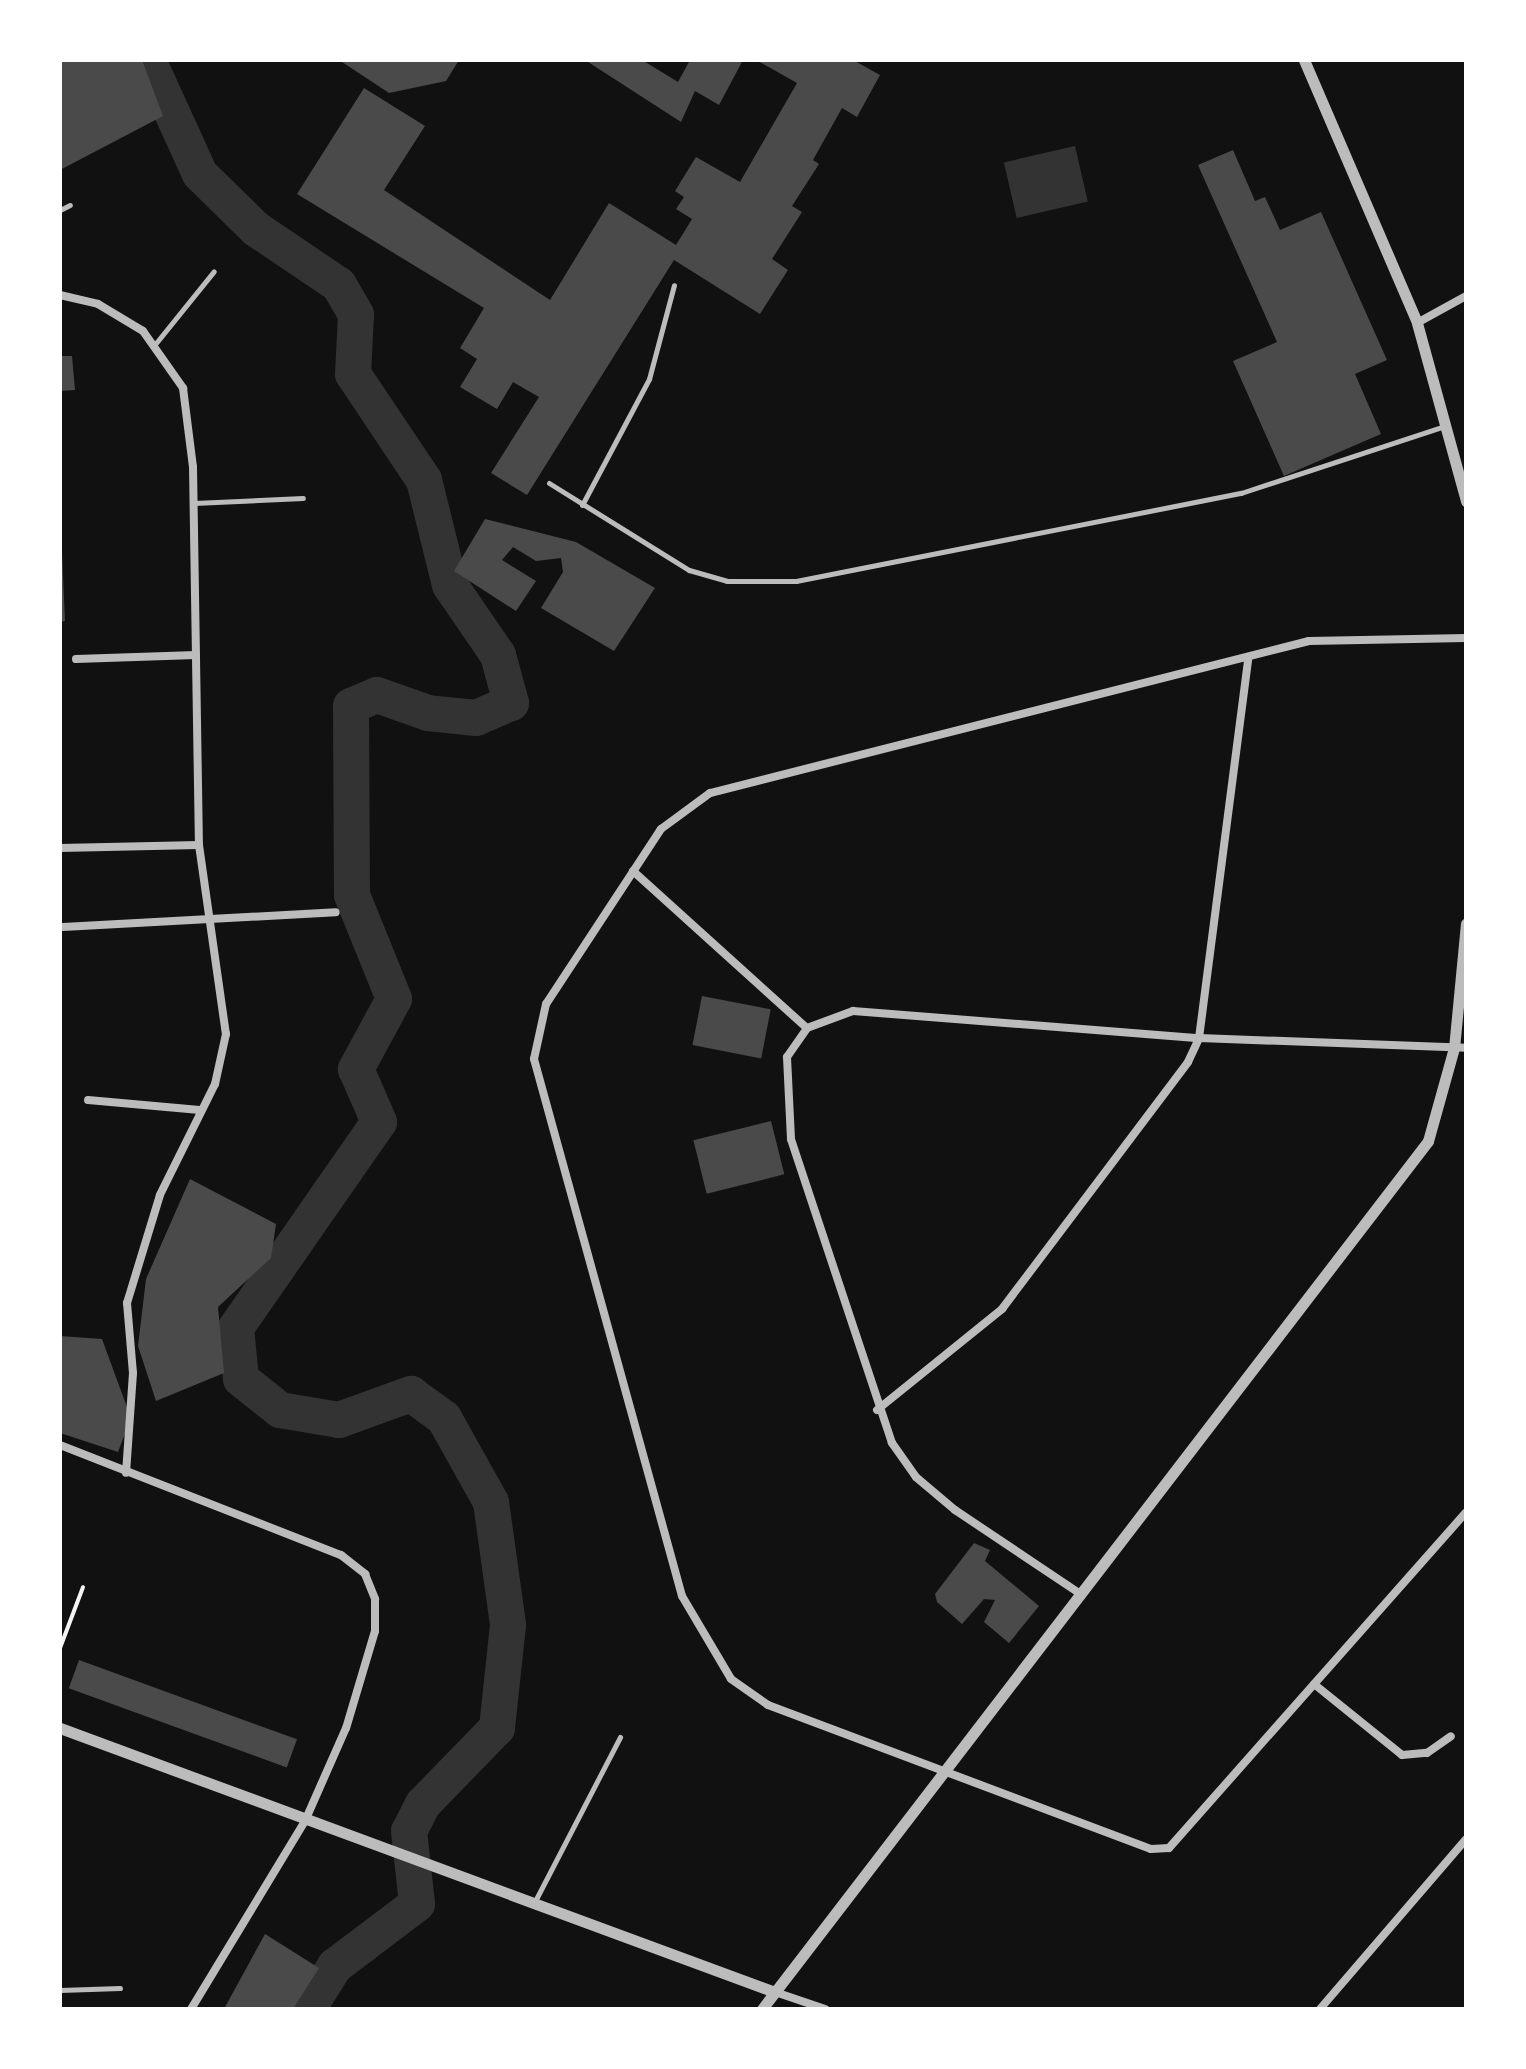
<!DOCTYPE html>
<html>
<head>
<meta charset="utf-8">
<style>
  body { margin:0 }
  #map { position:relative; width:1526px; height:2069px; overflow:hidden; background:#111; font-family:"PT Sans",sans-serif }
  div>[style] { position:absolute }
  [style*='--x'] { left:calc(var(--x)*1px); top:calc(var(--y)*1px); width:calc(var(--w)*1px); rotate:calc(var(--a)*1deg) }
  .water>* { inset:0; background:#333; transform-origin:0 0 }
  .river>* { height:36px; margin:-18px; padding:0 18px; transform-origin:18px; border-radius:18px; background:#333 }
  .building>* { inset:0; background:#4a4a4a; transform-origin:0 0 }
  .path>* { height:4px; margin:-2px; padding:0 2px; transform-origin:2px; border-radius:2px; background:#f5f5f5 }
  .service>* { height:5px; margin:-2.5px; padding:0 2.5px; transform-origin:2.5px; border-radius:2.5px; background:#bcbcbc }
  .minor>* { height:8px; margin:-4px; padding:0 4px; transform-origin:4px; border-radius:4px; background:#bcbcbc }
  .tertiary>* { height:11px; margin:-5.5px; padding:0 5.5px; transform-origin:5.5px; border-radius:5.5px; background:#bcbcbc }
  span { translate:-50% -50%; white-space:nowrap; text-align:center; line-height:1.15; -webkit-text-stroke:8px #fff; paint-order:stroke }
  .frame { position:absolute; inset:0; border:62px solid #fff; pointer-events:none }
</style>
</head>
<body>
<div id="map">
  <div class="water">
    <div style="left:1075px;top:146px;width:57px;height:73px;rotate:77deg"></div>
  </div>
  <div class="river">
    <div style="--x:148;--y:60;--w:125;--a:65.5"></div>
    <div style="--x:200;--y:174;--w:78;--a:44.5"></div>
    <div style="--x:256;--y:229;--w:100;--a:34"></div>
    <div style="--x:339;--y:285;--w:34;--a:60"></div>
    <div style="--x:356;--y:315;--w:59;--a:92.9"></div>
    <div style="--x:353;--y:374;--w:128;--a:56.2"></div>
    <div style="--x:424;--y:480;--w:108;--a:76.1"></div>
    <div style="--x:450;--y:585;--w:85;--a:55.6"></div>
    <div style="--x:498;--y:655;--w:50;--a:74.8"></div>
    <div style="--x:511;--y:703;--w:38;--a:157"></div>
    <div style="--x:476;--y:718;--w:48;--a:-174.1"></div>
    <div style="--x:428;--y:713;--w:54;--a:-160.6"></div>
    <div style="--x:377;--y:695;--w:28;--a:157"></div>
    <div style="--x:351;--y:706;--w:189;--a:89.7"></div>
    <div style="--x:352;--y:895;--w:112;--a:68"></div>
    <div style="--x:394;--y:999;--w:80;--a:118.5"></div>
    <div style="--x:356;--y:1069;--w:58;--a:66.5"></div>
    <div style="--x:379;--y:1122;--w:251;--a:124.8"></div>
    <div style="--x:236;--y:1328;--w:51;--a:84.4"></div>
    <div style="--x:241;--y:1379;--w:50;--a:38.5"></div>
    <div style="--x:280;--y:1410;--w:60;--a:9.6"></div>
    <div style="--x:339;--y:1420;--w:77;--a:-19.9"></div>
    <div style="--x:411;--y:1394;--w:41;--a:36"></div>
    <div style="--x:444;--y:1418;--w:96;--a:60.8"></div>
    <div style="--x:491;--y:1502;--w:124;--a:82.1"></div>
    <div style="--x:508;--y:1625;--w:104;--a:96.1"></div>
    <div style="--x:497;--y:1728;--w:106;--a:134.2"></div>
    <div style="--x:423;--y:1804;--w:30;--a:117"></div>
    <div style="--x:409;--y:1831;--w:73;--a:83.7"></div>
    <div style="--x:417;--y:1904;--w:103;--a:142.9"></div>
    <div style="--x:335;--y:1966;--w:51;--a:122.1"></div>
  </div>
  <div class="building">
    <div style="clip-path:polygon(60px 60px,142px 60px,163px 116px,60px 170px)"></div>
    <div style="clip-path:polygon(339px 60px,459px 60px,446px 81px,389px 93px)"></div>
    <div style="clip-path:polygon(585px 60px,642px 60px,678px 82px,690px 60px,743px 60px,719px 105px,695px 91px,681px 122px)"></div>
    <div style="clip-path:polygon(756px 60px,853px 60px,880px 75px,857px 117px,842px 108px,813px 160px,819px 164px,792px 206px,802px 212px,772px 259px,788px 270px,760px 314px,674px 260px,527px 495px,491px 473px,539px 397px,513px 382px,497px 409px,460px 387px,477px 359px,460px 348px,484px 308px,297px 194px,364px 88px,425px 126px,384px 190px,550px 300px,609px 203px,676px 245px,692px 219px,676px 209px,684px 197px,675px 191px,696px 157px,740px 182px,797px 83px)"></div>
    <div style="clip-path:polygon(1233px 150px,1255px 201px,1265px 197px,1280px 230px,1321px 212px,1387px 360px,1355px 374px,1381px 434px,1284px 476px,1233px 361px,1277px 342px,1198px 165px)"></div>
    <div style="clip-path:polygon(60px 356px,72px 356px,75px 390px,60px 391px)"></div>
    <div style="clip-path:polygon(60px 504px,65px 621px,60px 622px)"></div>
    <div style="clip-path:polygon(485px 519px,576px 542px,655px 588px,614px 651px,541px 608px,563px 572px,561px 558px,536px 561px,513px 547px,502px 560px,536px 581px,516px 611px,454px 571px)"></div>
    <div style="left:702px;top:996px;width:70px;height:50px;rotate:11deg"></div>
    <div style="left:771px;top:1121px;width:55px;height:80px;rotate:76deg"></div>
    <div style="clip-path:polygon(190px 1179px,276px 1224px,271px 1258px,218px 1307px,224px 1373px,156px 1401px,138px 1346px,146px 1279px)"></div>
    <div style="clip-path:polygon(60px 1336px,102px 1339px,131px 1418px,118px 1452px,60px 1433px)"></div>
    <div style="clip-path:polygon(974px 1543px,990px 1550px,985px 1561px,1039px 1606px,1009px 1643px,984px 1622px,995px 1600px,984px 1599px,962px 1624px,937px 1602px,935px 1594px)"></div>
    <div style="left:79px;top:1660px;width:232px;height:30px;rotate:20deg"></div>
    <div style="clip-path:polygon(265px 1934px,319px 1968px,293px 2009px,224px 2009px)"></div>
  </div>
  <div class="path">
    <div style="--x:60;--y:1648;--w:65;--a:-69.3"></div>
  </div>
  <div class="service">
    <div style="--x:60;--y:210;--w:11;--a:-27"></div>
    <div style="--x:156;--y:343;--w:92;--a:-51.1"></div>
    <div style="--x:549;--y:483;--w:165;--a:31.9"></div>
    <div style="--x:689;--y:570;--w:40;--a:16"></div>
    <div style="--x:727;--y:581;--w:69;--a:0"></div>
    <div style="--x:796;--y:581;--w:454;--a:-11.2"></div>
    <div style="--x:1241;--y:493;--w:215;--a:-18.2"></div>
    <div style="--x:194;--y:503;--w:109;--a:-2.6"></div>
    <div style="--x:582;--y:505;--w:143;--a:-62"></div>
    <div style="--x:649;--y:379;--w:97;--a:-75.1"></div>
    <div style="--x:534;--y:1903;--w:187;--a:-62.6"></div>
    <div style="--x:60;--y:1990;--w:60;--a:-1.9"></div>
  </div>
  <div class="minor">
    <div style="--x:60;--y:295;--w:39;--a:13"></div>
    <div style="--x:98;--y:304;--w:52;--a:31"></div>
    <div style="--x:143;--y:331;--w:70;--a:54.9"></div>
    <div style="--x:183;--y:388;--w:80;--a:82.8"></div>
    <div style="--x:193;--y:467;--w:378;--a:89.1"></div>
    <div style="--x:199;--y:845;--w:191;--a:81.9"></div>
    <div style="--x:226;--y:1034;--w:51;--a:102.4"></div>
    <div style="--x:215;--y:1084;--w:124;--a:116.4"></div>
    <div style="--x:160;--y:1195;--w:113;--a:107"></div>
    <div style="--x:127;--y:1303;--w:70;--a:85.1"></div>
    <div style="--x:133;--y:1373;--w:100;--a:94"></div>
    <div style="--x:1417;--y:323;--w:56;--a:-28.9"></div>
    <div style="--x:1466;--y:638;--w:157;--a:178.9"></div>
    <div style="--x:1309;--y:641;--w:618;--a:165.76"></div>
    <div style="--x:710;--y:793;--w:61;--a:143.7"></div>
    <div style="--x:661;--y:829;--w:209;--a:123.3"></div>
    <div style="--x:546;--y:1004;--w:56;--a:102.3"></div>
    <div style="--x:534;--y:1059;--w:557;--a:74.59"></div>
    <div style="--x:682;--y:1596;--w:96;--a:59.4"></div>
    <div style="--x:731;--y:1679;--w:45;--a:35.1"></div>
    <div style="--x:768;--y:1705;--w:409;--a:20.6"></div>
    <div style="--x:1151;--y:1849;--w:18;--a:-3"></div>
    <div style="--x:1169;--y:1848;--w:448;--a:-48.5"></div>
    <div style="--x:76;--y:659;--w:120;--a:-1.9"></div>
    <div style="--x:60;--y:848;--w:139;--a:-1.2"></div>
    <div style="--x:633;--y:871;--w:234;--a:42.1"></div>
    <div style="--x:63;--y:927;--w:273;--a:-3.1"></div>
    <div style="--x:88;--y:1100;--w:112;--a:5.1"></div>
    <div style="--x:877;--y:1410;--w:161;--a:-38.9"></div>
    <div style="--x:1002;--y:1309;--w:309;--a:-53"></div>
    <div style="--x:1188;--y:1062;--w:26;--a:-65"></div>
    <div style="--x:1199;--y:1038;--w:382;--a:-82.6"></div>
    <div style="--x:60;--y:1445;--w:302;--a:21.4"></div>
    <div style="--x:341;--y:1555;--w:31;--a:38"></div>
    <div style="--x:365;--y:1574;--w:27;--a:68"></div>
    <div style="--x:375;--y:1599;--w:32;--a:90"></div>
    <div style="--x:375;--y:1631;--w:101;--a:106.6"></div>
    <div style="--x:346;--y:1728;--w:102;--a:113.8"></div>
    <div style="--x:305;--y:1821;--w:220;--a:121.2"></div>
    <div style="--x:1082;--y:1595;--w:153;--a:-146.2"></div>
    <div style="--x:955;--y:1510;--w:51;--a:-139.8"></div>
    <div style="--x:916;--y:1477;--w:42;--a:-125.2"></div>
    <div style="--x:892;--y:1443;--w:320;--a:-108.4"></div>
    <div style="--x:791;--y:1139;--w:82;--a:-92.8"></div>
    <div style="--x:787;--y:1057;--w:35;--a:-55"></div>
    <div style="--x:807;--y:1028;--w:49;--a:-20.3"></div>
    <div style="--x:853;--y:1011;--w:347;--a:4.5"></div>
    <div style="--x:1199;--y:1038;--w:267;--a:2.1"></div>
    <div style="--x:1314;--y:1684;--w:113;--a:38.9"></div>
    <div style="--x:1402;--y:1755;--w:25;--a:-5"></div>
    <div style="--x:1427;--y:1753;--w:29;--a:-35"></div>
    <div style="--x:775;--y:1992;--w:53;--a:18.8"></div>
    <div style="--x:1320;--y:2009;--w:224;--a:-49.3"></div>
  </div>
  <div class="tertiary">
    <div style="--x:1304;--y:60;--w:286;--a:66.7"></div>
    <div style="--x:1417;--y:323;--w:185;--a:74.6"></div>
    <div style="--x:60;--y:1728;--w:762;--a:20.27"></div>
    <div style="--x:762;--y:2009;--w:1094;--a:-52.5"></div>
    <div style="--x:1428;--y:1141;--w:97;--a:-74.4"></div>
    <div style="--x:1454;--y:1048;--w:125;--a:-84.5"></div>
  </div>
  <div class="frame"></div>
</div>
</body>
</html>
